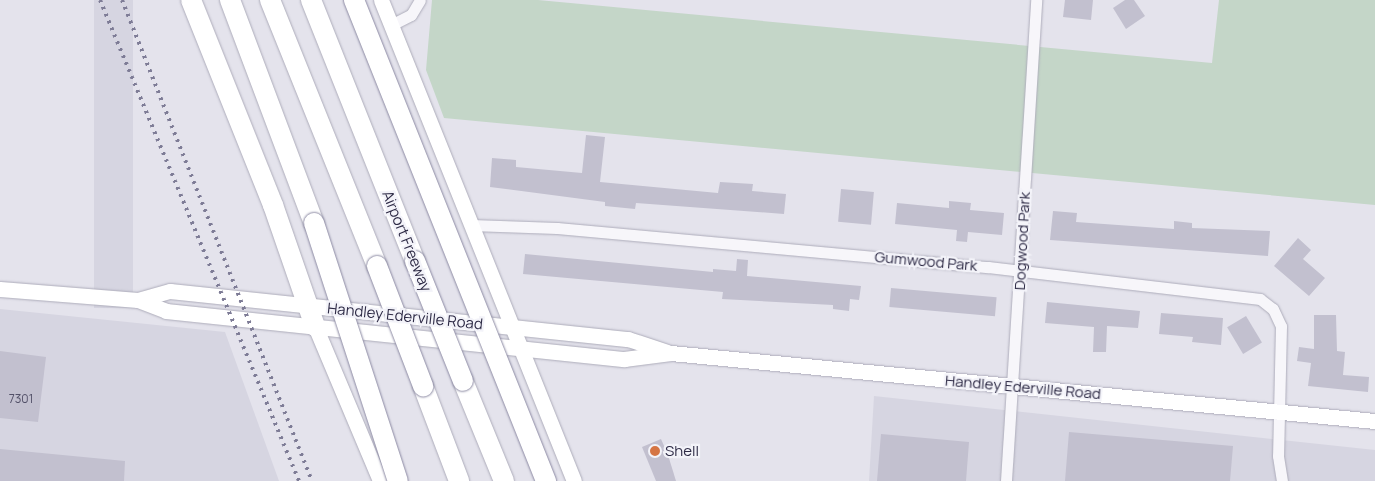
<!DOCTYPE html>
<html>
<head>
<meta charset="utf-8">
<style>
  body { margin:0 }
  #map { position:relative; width:1375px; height:481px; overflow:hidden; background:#e4e3ec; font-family:Manrope,sans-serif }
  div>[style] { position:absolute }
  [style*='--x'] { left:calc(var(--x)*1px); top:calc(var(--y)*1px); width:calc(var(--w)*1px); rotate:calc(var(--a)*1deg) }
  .built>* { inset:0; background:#d6d5e1; transform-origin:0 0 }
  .green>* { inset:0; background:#c4d6c8 }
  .building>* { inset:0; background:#c2c0cf; transform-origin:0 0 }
  .roads { filter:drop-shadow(0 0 1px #adacba) drop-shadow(0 0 1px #adacba) }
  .street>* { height:11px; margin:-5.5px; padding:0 5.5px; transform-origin:5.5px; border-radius:5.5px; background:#f7f6fa }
  .secondary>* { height:15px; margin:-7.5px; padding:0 7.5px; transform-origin:7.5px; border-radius:7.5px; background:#fff }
  .highway>* { height:20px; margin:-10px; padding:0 10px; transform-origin:10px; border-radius:10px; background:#fff }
  .rail>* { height:4px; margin-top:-2px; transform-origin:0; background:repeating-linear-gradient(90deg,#7e7c96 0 2.5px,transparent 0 7.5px) }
  .bridges { filter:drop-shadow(0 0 1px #8c8aa3) drop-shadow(0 0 1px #8c8aa3) }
  .highway-bridge>* { height:20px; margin:-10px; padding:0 10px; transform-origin:10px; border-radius:10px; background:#fff }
  .dots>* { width:14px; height:14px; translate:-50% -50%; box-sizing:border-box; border:2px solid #f3f3f9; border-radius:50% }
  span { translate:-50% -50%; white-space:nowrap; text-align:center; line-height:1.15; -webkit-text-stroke:4.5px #f3f3f9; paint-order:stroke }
  .number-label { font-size:12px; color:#525068 }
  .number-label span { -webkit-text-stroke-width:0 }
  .street-label { font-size:15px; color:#2d2a45 }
  .poi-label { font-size:15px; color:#2d2a45 }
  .left { translate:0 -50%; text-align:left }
</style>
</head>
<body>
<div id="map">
  <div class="built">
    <div style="left:94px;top:0;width:39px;height:308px"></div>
    <div style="clip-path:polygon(0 309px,225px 332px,279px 481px,0 481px)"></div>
    <div style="clip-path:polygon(874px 396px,1375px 450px,1375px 481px,869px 481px)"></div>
  </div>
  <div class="green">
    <div style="clip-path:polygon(432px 0,538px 0,1212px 63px,1219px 0,1375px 0,1375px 205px,444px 118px,426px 70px)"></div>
  </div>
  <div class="building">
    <div style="clip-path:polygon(1065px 0,1093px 0,1091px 20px,1063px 17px)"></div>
    <div style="clip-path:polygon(1125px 0,1134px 0,1145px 16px,1126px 29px,1113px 8px)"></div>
    <div style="clip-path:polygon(586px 135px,605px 137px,600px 182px,718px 193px,720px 182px,753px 184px,752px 191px,786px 194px,784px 214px,636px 203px,635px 209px,605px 206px,605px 202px,490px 187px,492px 158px,516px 160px,516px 167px,582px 173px)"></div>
    <div style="left:841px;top:189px;width:33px;height:33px;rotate:5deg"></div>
    <div style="clip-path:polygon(949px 201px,971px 203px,970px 210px,1004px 213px,1002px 235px,968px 232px,967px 242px,956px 241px,957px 230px,895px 224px,897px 203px,949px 208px)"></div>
    <div style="clip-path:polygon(1053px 211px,1077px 213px,1076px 222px,1174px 229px,1174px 221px,1192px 223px,1192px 228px,1270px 231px,1268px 256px,1050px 240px)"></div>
    <div style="clip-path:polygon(1298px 238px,1311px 250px,1303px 259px,1325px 278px,1309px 296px,1274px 266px)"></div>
    <div style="clip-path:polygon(525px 254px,713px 272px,713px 269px,736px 271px,737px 259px,748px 260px,747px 276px,861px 286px,859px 300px,850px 299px,849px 311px,833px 309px,833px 305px,722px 299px,723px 292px,523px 274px)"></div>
    <div style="left:891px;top:288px;width:106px;height:19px;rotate:5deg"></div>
    <div style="clip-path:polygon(1047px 302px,1140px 311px,1138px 328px,1107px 326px,1106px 352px,1093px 352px,1094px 327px,1045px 323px)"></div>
    <div style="clip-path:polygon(1161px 313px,1223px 318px,1221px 345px,1192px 342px,1193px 337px,1159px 334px)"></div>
    <div style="clip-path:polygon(1314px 315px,1336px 315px,1337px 351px,1345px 352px,1343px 375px,1369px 377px,1368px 392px,1308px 386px,1311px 363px,1297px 361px,1299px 347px,1314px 349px)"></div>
    <div style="left:1246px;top:316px;width:31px;height:22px;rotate:59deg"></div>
    <div style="clip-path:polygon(0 351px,46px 357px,38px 422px,0 418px)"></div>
    <div style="clip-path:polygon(1069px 432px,1233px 446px,1230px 481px,1065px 481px)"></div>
    <div style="clip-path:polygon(881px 434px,969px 442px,966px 481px,877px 481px)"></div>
    <div style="clip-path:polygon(661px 439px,668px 455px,676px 481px,656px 481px,642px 447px)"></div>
    <div style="clip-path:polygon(0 449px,125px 461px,124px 481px,0 481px)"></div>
  </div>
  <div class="roads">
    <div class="street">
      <div style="--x:391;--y:25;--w:22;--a:-27"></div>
      <div style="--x:411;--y:15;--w:17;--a:-59"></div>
      <div style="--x:471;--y:225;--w:86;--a:2"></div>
      <div style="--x:557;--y:228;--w:433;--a:5.2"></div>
      <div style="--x:988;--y:267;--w:274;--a:6.7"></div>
      <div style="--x:1260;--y:299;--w:16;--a:38"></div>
      <div style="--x:1273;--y:309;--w:19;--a:65"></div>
      <div style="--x:1281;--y:326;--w:130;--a:91.3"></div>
      <div style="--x:1278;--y:456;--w:25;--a:81"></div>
      <div style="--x:1006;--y:481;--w:482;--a:-86.4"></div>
    </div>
    <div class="secondary">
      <div style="--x:381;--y:0;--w:518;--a:68.14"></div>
      <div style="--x:0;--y:289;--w:138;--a:4.6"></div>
      <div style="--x:138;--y:300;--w:30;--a:21"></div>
      <div style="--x:166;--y:311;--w:461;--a:6"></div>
      <div style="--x:624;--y:359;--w:47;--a:-7.3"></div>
      <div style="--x:671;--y:353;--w:707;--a:5.52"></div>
      <div style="--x:138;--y:300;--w:33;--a:-16"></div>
      <div style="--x:170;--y:291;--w:461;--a:6"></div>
      <div style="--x:628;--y:339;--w:41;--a:18.4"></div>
      <div style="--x:315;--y:326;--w:168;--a:67.2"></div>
    </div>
    <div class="highway">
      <div style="--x:191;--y:0;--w:221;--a:68.2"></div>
      <div style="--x:273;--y:205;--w:128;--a:70.9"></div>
      <div style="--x:230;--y:0;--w:238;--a:69.4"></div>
      <div style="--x:270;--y:0;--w:287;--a:68.1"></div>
      <div style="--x:311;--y:0;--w:281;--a:68.3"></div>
      <div style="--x:463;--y:381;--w:108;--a:67.7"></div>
      <div style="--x:423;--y:386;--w:102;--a:69.2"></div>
    </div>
  </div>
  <div class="rail">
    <div style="--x:100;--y:0;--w:521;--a:67.52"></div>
    <div style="--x:122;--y:0;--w:517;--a:68.45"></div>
  </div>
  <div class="bridges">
    <div class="highway-bridge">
      <div style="--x:354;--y:0;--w:518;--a:68.24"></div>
      <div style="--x:314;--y:223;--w:271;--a:72"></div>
      <div style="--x:415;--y:261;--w:129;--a:68.2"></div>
      <div style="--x:377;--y:266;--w:129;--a:69"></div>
    </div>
  </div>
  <div class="dots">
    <div style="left:655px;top:451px;background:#d57544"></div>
  </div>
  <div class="number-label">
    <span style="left:21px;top:399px">7301</span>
  </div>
  <div class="street-label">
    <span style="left:407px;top:241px;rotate:68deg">Airport Freeway</span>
    <span style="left:1022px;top:241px;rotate:-87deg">Dogwood Park</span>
    <span style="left:926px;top:261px;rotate:5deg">Gumwood Park</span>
    <span style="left:405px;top:316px;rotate:6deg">Handley Ederville Road</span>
    <span style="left:1023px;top:387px;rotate:5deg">Handley Ederville Road</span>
  </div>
  <div class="poi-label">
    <span class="left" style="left:665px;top:451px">Shell</span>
  </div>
</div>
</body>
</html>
